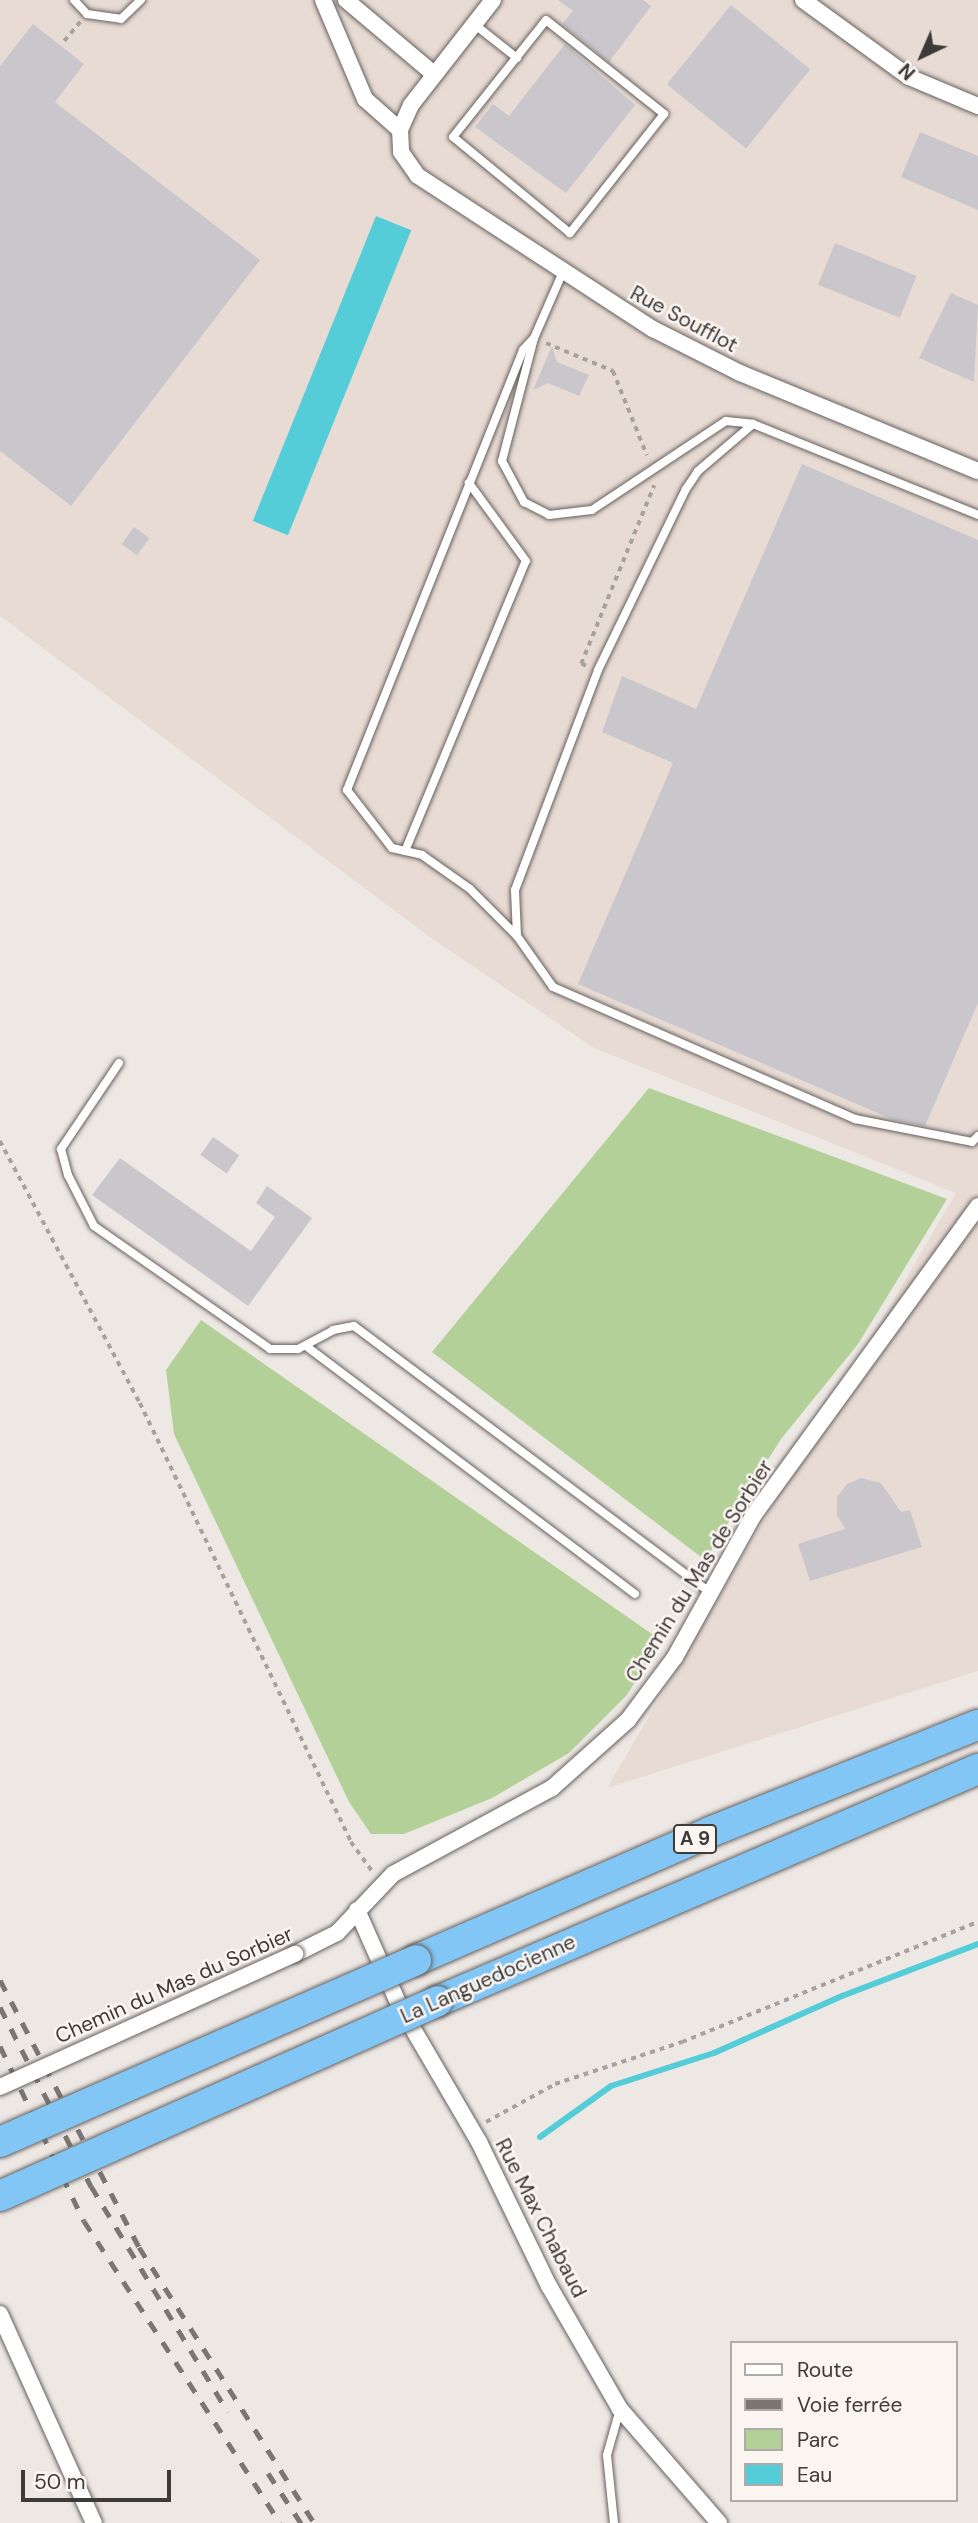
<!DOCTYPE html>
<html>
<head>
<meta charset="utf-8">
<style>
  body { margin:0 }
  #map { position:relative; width:978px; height:2523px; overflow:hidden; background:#eee8e5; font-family:"DM Sans",sans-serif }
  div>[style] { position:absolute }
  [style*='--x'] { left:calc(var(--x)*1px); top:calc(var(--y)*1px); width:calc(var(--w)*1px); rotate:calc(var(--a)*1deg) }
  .built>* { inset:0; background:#e8dbd4 }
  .green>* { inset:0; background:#b2d097 }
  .water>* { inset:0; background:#54cdd9; transform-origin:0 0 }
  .stream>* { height:6px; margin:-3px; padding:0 3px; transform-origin:3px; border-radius:3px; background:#54cdd9 }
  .building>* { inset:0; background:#c9c7cc; transform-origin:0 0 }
  .path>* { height:3.5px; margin-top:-1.75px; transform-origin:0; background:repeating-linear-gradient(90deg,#a6a29f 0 5px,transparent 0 10px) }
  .roads { filter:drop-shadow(0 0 2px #66615e) drop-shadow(0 0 2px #66615e) }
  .lane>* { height:8px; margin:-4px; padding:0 4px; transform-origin:4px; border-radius:4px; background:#fff }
  .street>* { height:16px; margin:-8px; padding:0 8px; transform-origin:8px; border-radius:8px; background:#fff }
  .highway>* { height:30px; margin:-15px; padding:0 15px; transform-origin:15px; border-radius:15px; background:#81c6f5 }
  .rail>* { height:5px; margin-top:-2.5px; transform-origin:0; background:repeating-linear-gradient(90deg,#797674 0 12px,transparent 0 24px) }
  .bridges { filter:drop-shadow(0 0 2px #66615e) drop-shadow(0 0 2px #66615e) }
  .street-bridge>* { height:16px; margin:-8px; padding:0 8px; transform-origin:8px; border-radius:8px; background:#fff }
  .highway-bridge>* { height:30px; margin:-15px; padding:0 15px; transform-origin:15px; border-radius:15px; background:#81c6f5 }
  span { translate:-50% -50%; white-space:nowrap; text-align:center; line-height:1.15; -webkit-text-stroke:5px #fbf5f2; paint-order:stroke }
  .shield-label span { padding:2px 5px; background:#fbf5f2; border:2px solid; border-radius:5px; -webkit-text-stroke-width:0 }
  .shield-label { font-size:19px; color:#3d3b3a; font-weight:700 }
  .street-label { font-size:21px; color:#3d3b3a }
  .legend { position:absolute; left:730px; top:2341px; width:228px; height:161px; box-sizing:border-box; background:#fbf5f2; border:2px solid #afaba8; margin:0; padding:9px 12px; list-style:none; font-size:21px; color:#3d3b3a }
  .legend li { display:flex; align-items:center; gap:14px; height:35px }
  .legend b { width:35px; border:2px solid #afaba8 }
  .north { position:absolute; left:887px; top:21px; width:70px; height:70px; -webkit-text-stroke:5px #fbf5f2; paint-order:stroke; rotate:224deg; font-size:19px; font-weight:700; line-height:28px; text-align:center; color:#3d3b3a }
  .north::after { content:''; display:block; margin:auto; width:24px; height:32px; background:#3d3b3a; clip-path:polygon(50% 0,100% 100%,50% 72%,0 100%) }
  .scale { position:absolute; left:21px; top:2470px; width:150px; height:32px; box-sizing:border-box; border:4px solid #3d3b3a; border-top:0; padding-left:9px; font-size:21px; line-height:24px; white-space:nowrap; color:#3d3b3a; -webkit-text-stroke:5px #fbf5f2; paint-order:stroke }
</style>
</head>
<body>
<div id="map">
  <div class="built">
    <div style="clip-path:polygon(0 0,978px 0,978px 1671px,607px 1788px,956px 1193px,594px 1048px,434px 940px,0 616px)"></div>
  </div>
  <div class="green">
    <div style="clip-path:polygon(649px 1088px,947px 1199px,858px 1344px,781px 1439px,705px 1560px,432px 1352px)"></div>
    <div style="clip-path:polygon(201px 1320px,662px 1641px,626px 1696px,569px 1753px,492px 1798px,404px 1834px,371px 1834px,349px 1802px,174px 1434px,166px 1370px)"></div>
  </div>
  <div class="water">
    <div style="left:376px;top:216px;width:38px;height:329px;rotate:22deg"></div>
  </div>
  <div class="stream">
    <div style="--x:540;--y:2137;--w:87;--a:-35.7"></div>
    <div style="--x:611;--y:2086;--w:108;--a:-17.8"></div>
    <div style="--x:714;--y:2053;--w:140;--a:-24"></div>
    <div style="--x:842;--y:1996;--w:146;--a:-20.9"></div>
  </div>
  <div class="building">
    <div style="clip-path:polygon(558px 0,643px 0,651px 6px,609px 62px,562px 24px,573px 11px)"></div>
    <div style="left:731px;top:5px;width:102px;height:102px;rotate:39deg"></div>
    <div style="clip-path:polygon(33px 24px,84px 64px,55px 102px,260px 260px,71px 506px,0 451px,0 66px)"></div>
    <div style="clip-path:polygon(565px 44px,635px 105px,566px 193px,475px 127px,493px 104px,509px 116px)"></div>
    <div style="clip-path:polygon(920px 132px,978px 156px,978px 210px,901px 177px)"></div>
    <div style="left:835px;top:243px;width:88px;height:45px;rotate:22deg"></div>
    <div style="clip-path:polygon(951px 293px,978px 305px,974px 382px,919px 358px)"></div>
    <div style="clip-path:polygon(552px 346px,557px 362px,589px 375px,579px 396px,548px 383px,533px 390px)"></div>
    <div style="clip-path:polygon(802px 464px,978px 540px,978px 1003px,925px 1126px,894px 1120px,578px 984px,673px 763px,602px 732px,622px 676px,696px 709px)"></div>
    <div style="left:134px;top:527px;width:19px;height:21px;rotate:36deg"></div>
    <div style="left:213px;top:1137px;width:32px;height:22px;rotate:35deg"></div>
    <div style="clip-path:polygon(120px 1158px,251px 1251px,275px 1217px,256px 1203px,267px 1186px,312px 1218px,248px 1306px,92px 1195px)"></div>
    <div style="clip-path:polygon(861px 1478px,881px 1483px,901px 1512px,910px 1510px,922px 1547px,810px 1581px,798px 1544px,845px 1529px,837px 1515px,837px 1497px,847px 1484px)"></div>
  </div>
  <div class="path">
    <div style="--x:64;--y:41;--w:25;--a:-50"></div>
    <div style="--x:546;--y:343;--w:73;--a:22.7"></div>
    <div style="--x:613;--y:371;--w:91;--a:68"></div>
    <div style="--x:586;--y:666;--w:5;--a:-158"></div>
    <div style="--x:581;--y:664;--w:193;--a:-67.8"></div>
    <div style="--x:0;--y:1141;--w:297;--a:61.9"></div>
    <div style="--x:140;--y:1403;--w:487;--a:64.3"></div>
    <div style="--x:351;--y:1842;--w:36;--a:54"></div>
    <div style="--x:486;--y:2122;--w:79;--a:-28.8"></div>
    <div style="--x:555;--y:2084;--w:134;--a:-18.3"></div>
    <div style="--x:682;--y:2042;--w:319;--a:-22.1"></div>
  </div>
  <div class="roads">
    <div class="lane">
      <div style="--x:74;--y:0;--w:19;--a:47"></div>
      <div style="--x:87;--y:14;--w:34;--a:8"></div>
      <div style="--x:121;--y:19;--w:28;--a:-44"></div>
      <div style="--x:546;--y:20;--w:151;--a:38.5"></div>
      <div style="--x:664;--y:114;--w:152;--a:128.3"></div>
      <div style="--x:570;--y:233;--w:151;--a:-140.6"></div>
      <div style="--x:453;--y:137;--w:149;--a:-51.5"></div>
      <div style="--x:474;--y:24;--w:55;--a:38.3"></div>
      <div style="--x:562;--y:274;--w:70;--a:113.6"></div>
      <div style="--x:534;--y:338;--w:16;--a:133"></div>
      <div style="--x:523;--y:350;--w:474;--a:111.8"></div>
      <div style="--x:347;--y:790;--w:73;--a:52.2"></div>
      <div style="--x:392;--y:848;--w:31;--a:13"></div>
      <div style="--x:422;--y:855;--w:59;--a:35.3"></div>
      <div style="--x:470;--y:889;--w:66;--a:45"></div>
      <div style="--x:517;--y:936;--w:62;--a:54.8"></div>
      <div style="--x:553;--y:987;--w:330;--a:23.6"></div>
      <div style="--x:855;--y:1119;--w:119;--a:11.1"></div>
      <div style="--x:972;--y:1142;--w:8;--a:-45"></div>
      <div style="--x:534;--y:338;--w:127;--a:104.6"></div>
      <div style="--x:502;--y:461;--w:47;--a:61.8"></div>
      <div style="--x:524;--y:502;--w:28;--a:27"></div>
      <div style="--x:549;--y:515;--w:43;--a:-6.6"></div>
      <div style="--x:592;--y:510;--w:161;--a:-33.6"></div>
      <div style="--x:726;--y:421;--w:27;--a:6"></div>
      <div style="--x:753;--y:424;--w:243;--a:22"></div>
      <div style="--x:405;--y:851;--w:314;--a:-67.4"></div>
      <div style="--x:526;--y:561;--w:97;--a:-126.2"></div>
      <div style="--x:517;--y:936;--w:46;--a:-92.5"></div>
      <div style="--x:515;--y:890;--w:235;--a:-69.3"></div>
      <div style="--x:598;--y:670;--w:201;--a:-64.1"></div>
      <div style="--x:686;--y:489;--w:22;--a:-56"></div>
      <div style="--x:698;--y:471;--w:72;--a:-40.5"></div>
      <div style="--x:119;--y:1063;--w:104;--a:124"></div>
      <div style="--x:61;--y:1149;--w:27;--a:75"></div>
      <div style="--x:68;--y:1175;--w:57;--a:63"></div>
      <div style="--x:94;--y:1226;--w:215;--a:34.9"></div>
      <div style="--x:270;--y:1349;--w:28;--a:0"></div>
      <div style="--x:298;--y:1349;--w:40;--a:-28"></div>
      <div style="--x:333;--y:1330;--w:21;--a:-11"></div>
      <div style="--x:354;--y:1326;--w:444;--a:36.8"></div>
      <div style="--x:306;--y:1346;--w:412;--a:37"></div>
      <div style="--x:614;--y:2523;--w:68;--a:-95.9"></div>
      <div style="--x:607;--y:2455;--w:48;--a:-74.2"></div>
    </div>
    <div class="street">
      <div style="--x:323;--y:0;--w:108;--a:67"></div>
      <div style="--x:365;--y:99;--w:47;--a:41.5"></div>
      <div style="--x:346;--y:0;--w:115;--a:40.1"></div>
      <div style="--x:493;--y:0;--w:133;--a:128"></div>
      <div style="--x:411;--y:105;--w:27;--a:114"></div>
      <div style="--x:400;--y:130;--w:22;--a:87"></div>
      <div style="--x:401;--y:152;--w:29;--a:55"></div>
      <div style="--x:418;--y:176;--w:280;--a:33.1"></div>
      <div style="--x:653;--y:329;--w:97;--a:26.8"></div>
      <div style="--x:740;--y:373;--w:257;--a:22.4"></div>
      <div style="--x:803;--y:0;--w:131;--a:36"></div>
      <div style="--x:909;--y:77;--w:75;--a:22.8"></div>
      <div style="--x:357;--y:1910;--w:104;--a:66.1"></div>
      <div style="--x:399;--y:2005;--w:159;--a:59.7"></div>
      <div style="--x:479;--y:2142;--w:160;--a:64.1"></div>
      <div style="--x:549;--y:2286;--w:142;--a:60"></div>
      <div style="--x:620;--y:2409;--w:151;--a:49"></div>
      <div style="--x:295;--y:1954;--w:47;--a:-26.6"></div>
      <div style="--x:337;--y:1933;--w:81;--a:-46.5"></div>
      <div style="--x:393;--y:1874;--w:181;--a:-28.4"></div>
      <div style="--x:552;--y:1788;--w:102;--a:-41.8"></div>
      <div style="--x:628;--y:1720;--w:79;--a:-53.3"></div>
      <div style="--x:675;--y:1657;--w:161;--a:-61"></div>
      <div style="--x:753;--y:1516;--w:383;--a:-54"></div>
      <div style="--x:0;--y:2314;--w:229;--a:65.8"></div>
    </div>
    <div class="highway">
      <div style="--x:416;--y:1960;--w:321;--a:-23.5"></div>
      <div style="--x:710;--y:1832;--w:289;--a:-21.8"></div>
      <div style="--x:438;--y:2001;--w:588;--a:-23.25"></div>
    </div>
  </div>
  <div class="rail">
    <div style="--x:0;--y:1980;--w:301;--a:62.5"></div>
    <div style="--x:139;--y:2247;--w:327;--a:57.6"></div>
    <div style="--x:0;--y:2007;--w:201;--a:63.1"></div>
    <div style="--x:91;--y:2186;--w:264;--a:58.8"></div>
    <div style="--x:0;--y:2046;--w:194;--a:64.4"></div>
    <div style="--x:84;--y:2221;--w:360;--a:57"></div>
    <div style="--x:268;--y:2473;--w:60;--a:56.6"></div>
  </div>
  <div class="bridges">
    <div class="street-bridge">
      <div style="--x:0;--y:2087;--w:324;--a:-24.3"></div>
    </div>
    <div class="highway-bridge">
      <div style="--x:0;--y:2142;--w:454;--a:-23.6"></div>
      <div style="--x:0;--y:2196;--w:479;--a:-24"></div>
    </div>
  </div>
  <div class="shield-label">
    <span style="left:695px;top:1839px">A 9</span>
  </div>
  <div class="street-label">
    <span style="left:684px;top:319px;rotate:28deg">Rue Soufflot</span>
    <span style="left:699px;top:1571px;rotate:-58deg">Chemin du Mas de Sorbier</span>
    <span style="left:488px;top:1979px;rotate:-24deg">La Languedocienne</span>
    <span style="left:174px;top:1985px;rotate:-24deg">Chemin du Mas du Sorbier</span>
    <span style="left:541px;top:2218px;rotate:63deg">Rue Max Chabaud</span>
  </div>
  <ul class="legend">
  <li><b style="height:9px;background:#fff"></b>Route</li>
  <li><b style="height:9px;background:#797674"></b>Voie ferrée</li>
  <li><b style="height:19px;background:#b2d097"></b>Parc</li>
  <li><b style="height:19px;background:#54cdd9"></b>Eau</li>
  </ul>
  <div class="north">N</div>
  <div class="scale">50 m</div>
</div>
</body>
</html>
